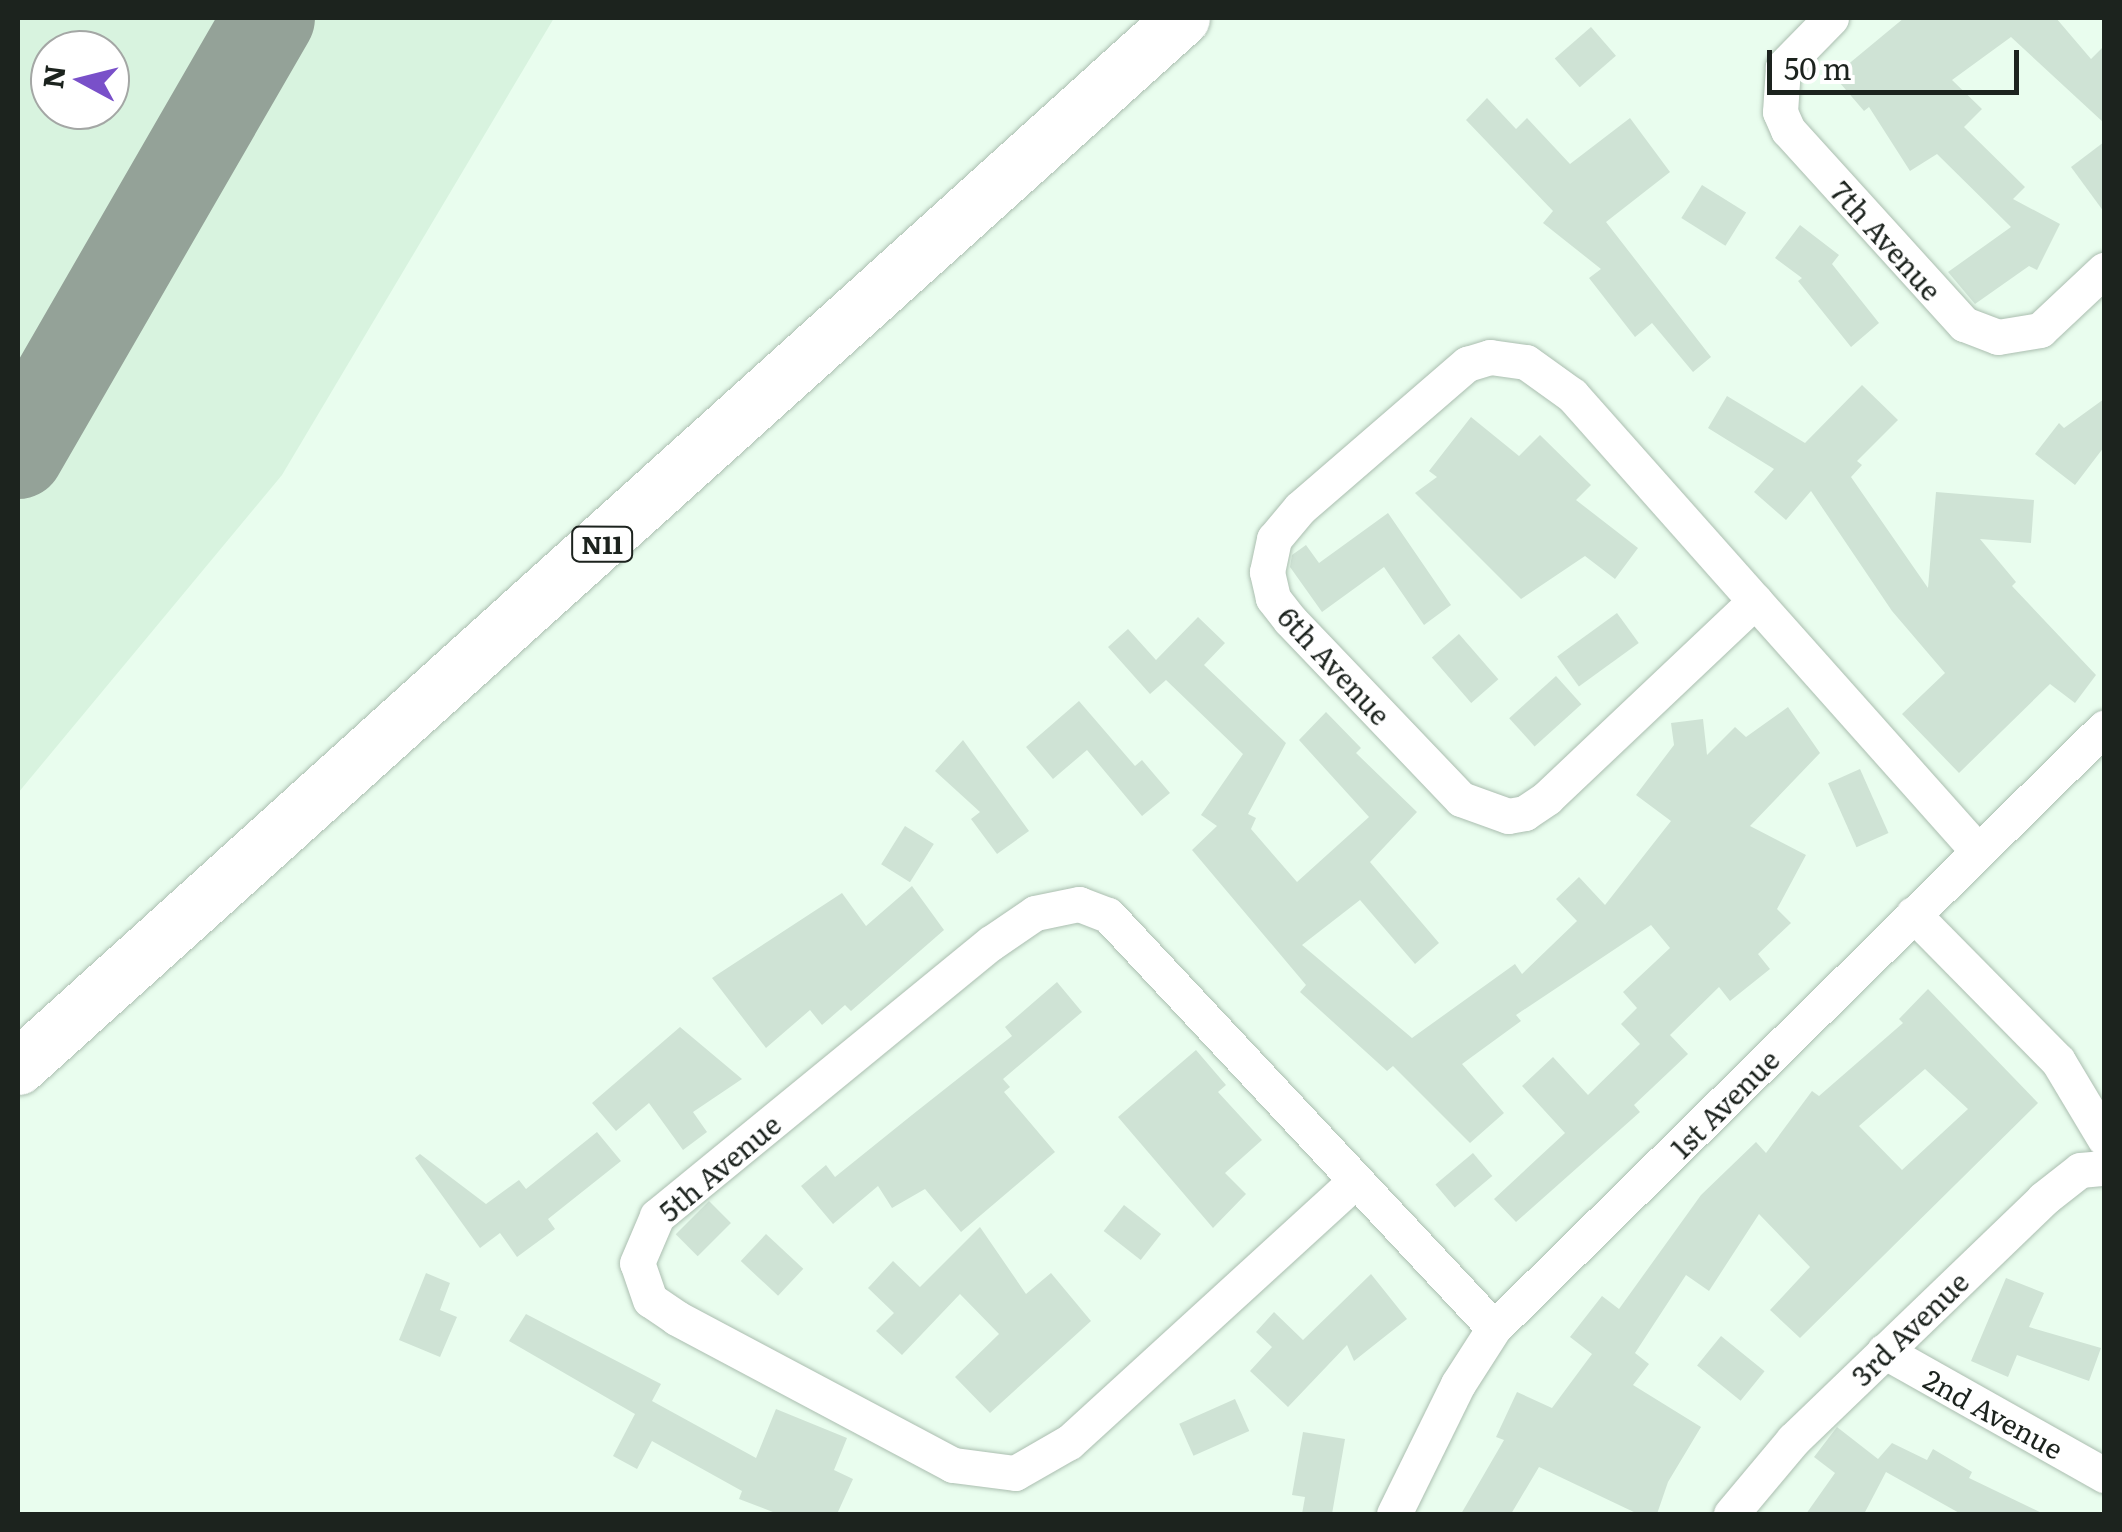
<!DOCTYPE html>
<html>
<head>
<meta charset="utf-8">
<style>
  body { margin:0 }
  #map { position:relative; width:2122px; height:1532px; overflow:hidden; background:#e9fdee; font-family:Literata,serif }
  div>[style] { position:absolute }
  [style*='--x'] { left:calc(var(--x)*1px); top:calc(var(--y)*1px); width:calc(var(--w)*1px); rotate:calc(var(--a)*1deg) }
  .built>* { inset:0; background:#d8f3df }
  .taxiway>* { height:92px; margin:-46px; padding:0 46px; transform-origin:46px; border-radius:46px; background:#94a298 }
  .building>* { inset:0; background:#cfe3d5; transform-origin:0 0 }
  .roads { filter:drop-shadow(0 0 2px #abbeb0) drop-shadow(0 0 2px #abbeb0) }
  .street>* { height:35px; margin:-17.5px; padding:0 17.5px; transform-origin:17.5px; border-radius:17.5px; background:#fff }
  .highway>* { height:55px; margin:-27.5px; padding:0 27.5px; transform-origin:27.5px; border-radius:27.5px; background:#fff }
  span { translate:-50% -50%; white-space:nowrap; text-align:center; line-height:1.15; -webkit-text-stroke:8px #fff; paint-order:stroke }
  .shield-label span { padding:2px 8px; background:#fff; border:2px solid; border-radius:8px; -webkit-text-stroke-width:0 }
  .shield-label { font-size:25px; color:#1c231e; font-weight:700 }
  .street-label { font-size:28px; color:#1c231e }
  .frame { position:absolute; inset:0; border:20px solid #1c231e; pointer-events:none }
  .north { position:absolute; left:30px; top:30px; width:100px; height:100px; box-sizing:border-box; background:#fff; border:2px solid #a4a7a5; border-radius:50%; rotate:277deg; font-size:28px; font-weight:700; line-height:40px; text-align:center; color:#1c231e }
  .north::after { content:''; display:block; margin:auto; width:35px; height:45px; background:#7950c9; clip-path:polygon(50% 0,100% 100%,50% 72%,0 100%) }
  .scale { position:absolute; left:1767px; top:50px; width:252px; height:45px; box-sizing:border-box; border:5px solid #1c231e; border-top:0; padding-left:12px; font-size:30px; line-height:35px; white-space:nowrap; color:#1c231e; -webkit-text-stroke:8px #fff; paint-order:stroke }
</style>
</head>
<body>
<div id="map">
  <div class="built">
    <div style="clip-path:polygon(evenodd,18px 18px,554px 18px,282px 475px,18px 793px,18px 18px,50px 50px,110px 50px,110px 110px,50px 110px,50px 50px)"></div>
  </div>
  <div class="taxiway">
    <div style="--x:18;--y:453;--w:502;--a:-60.01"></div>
  </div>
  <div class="building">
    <div style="clip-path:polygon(1904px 18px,2056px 18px,2091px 59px,2104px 46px,2104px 123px,2011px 37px,1952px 80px,1982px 109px,1964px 127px,2025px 187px,2013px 199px,2060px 224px,2037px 270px,2029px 266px,1975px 304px,1948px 272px,2011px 227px,1937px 154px,1910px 171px,1869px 107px,1864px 111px,1834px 76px)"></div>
    <div style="left:1591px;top:27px;width:38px;height:48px;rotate:49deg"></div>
    <div style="clip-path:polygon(1487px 98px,1516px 129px,1527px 118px,1570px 164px,1630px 118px,1670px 172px,1606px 222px,1711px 357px,1693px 372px,1652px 323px,1635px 337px,1589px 278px,1601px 269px,1543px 223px,1553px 211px,1466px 120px)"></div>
    <div style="clip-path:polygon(2104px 142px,2104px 212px,2071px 167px)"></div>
    <div style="left:1702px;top:185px;width:52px;height:39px;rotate:32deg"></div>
    <div style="clip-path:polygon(1800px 225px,1839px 255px,1832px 264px,1879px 323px,1851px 347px,1798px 281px,1802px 278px,1775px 258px)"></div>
    <div style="clip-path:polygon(1862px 385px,1898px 420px,1857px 461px,1862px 465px,1851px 477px,1928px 588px,1936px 492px,2034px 500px,2031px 543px,1980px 539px,2016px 582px,2012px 586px,2096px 675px,2075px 703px,2050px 684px,1959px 773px,1902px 714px,1945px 673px,1892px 611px,1811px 491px,1786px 520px,1754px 492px,1774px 469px,1708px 428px,1727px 396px,1805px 443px)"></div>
    <div style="clip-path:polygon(2104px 399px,2104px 447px,2075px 485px,2035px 454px,2059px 423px,2064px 428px)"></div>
    <div style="clip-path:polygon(1471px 417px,1519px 456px,1540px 435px,1591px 485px,1576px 500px,1638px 548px,1615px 579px,1585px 556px,1521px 599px,1415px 493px,1437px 477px,1429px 471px)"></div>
    <div style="clip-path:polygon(1388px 513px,1451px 605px,1424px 625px,1384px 567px,1322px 612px,1290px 567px,1292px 555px,1306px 545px,1319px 563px)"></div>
    <div style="left:1617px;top:613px;width:37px;height:74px;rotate:54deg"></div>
    <div style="clip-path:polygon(1198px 617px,1225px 643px,1204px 665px,1286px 743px,1248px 814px,1256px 818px,1251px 829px,1297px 882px,1369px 817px,1299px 740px,1326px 712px,1361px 748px,1356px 753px,1417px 812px,1370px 862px,1439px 943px,1415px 964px,1360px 900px,1302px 945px,1412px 1038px,1515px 964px,1522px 974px,1577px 921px,1556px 899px,1579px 877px,1605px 905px,1671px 821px,1636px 795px,1674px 745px,1671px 723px,1703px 719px,1707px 755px,1735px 727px,1746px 737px,1788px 707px,1820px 753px,1750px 826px,1806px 855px,1777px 909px,1791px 923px,1758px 954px,1770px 969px,1730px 1001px,1719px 987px,1670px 1035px,1688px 1054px,1634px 1105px,1640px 1112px,1516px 1222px,1494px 1199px,1565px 1133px,1522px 1086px,1553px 1057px,1588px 1095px,1640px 1044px,1621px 1024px,1637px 1008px,1623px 992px,1670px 948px,1651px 925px,1516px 1015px,1521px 1021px,1462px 1064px,1504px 1113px,1470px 1143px,1393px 1066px,1387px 1071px,1300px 992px,1306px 985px,1192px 850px,1217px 826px,1201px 815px,1243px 754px,1166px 680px,1150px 694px,1108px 647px,1128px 629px,1156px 660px)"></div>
    <div style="left:1459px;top:634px;width:60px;height:36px;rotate:49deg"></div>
    <div style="left:1556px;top:676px;width:38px;height:63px;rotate:48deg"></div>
    <div style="clip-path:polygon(1079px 701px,1135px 766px,1142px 760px,1170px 793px,1142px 816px,1087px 750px,1053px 779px,1026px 747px)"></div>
    <div style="clip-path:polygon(963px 740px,1029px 831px,997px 854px,971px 819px,980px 812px,935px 771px)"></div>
    <div style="left:1860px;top:769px;width:70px;height:35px;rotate:66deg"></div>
    <div style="left:905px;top:826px;width:34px;height:45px;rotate:32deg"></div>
    <div style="clip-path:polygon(912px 886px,944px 930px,851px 1011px,845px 1005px,822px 1025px,810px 1010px,766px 1048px,712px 978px,842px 893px,866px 926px)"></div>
    <div style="clip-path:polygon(1057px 982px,1082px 1012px,1003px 1079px,1010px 1087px,1004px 1092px,1055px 1152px,961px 1232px,925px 1189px,892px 1208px,878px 1186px,833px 1224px,801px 1186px,826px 1165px,835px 1177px,912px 1115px,1012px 1036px,1005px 1027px)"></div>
    <div style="clip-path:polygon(evenodd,1928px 989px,2038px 1103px,1800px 1338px,1770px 1310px,1810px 1267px,1759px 1214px,1709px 1291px,1686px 1275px,1635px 1353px,1649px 1364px,1633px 1385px,1701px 1427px,1668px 1482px,1657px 1514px,1638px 1514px,1539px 1467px,1511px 1514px,1461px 1514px,1504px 1440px,1496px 1437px,1517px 1392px,1552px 1408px,1592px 1354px,1570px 1337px,1602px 1296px,1619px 1309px,1701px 1195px,1756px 1142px,1766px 1153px,1812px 1091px,1819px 1096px,1903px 1023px,1899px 1019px,1928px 989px,1925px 1069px,1968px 1109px,1902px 1170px,1859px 1126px,1925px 1069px)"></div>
    <div style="clip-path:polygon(680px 1027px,742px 1079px,693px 1112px,707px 1132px,683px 1150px,649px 1103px,616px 1131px,592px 1103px)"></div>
    <div style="clip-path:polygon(1196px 1050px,1226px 1085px,1218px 1092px,1262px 1140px,1225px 1173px,1246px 1194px,1213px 1228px,1118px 1117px)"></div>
    <div style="clip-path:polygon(597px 1132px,621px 1161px,548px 1219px,555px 1229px,517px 1257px,500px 1233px,480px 1248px,415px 1158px,420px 1154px,486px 1204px,519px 1180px,526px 1189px)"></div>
    <div style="left:1473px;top:1153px;width:30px;height:49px;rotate:50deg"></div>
    <div style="left:709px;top:1201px;width:31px;height:47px;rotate:45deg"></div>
    <div style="left:1124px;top:1205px;width:47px;height:33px;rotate:38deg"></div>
    <div style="clip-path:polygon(980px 1227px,1026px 1294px,1051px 1273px,1091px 1321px,990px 1413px,955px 1377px,999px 1334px,960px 1294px,902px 1355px,876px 1331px,894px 1313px,868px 1288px,893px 1261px,920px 1287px)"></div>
    <div style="left:766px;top:1234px;width:51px;height:37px;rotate:43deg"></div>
    <div style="clip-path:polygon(426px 1273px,450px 1283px,440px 1310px,457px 1317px,440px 1357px,399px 1340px)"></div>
    <div style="clip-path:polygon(1371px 1274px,1407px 1319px,1354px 1361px,1347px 1345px,1288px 1407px,1250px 1371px,1272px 1347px,1256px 1332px,1274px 1312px,1303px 1340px)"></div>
    <div style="clip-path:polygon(2006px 1278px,2044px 1293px,2029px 1327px,2101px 1348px,2089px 1381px,2017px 1355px,2008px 1377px,1971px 1361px)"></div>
    <div style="clip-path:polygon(526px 1314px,661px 1384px,652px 1401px,756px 1458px,776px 1409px,847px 1438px,834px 1470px,853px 1479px,837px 1514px,778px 1514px,739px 1499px,742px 1491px,652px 1441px,637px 1469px,613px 1456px,635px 1414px,509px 1341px)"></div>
    <div style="left:1721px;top:1336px;width:56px;height:38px;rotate:39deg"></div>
    <div style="left:1235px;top:1399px;width:35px;height:61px;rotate:66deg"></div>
    <div style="clip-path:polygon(1837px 1427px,1878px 1459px,1892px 1443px,1927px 1460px,1933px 1449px,1972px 1472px,1969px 1478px,2044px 1514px,1961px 1514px,1886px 1472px,1864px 1514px,1806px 1514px,1835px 1473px,1814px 1457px)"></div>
    <div style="clip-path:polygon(1303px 1432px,1345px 1439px,1332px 1514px,1302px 1514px,1305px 1497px,1292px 1495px)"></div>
  </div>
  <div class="roads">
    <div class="street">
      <div style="--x:1831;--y:18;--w:69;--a:134.4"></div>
      <div style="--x:1783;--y:67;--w:45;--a:93.8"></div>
      <div style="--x:1780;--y:112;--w:20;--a:66"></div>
      <div style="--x:1788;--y:130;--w:262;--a:47.8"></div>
      <div style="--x:1964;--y:324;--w:36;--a:21"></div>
      <div style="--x:1998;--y:337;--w:43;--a:-9.5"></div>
      <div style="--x:2040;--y:330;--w:88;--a:-43.2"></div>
      <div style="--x:1755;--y:601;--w:286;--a:136.6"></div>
      <div style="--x:1547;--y:798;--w:27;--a:146"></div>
      <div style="--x:1525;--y:813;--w:17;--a:170"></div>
      <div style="--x:1508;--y:816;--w:50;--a:-160.1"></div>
      <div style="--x:1461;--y:799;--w:248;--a:-133.7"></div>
      <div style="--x:1290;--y:620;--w:28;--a:-128"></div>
      <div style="--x:1273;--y:598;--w:27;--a:-103"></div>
      <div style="--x:1267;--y:572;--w:34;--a:-78"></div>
      <div style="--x:1274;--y:539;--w:40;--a:-50"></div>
      <div style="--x:1300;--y:508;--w:221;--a:-40.8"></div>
      <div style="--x:1467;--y:364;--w:24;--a:-17"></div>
      <div style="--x:1490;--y:357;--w:36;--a:8"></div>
      <div style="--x:1526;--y:362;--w:57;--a:35.7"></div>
      <div style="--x:1572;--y:395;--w:276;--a:48.4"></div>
      <div style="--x:1755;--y:601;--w:334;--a:48.3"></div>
      <div style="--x:1913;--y:914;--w:206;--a:45.4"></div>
      <div style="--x:2058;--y:1061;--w:90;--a:59.1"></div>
      <div style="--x:1354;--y:1182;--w:386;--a:137.6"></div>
      <div style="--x:1069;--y:1442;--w:62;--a:150.1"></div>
      <div style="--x:1015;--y:1473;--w:63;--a:-172.6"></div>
      <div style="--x:953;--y:1465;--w:313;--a:-152"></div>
      <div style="--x:677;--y:1318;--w:32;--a:-146"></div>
      <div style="--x:650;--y:1300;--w:39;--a:-109"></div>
      <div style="--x:637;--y:1263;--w:51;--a:-66.9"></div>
      <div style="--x:657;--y:1216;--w:431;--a:-39.3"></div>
      <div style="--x:991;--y:943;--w:53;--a:-34.3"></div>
      <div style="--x:1035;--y:913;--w:45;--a:-11.6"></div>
      <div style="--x:1079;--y:904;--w:31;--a:21"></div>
      <div style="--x:1108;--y:915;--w:565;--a:46.94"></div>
      <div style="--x:1884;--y:1351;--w:253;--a:29.4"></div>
      <div style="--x:1394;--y:1514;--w:145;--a:-63.8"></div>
      <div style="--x:1458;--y:1384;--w:67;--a:-57.3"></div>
      <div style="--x:1494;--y:1328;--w:856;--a:-44.53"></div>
      <div style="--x:1731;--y:1514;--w:97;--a:-50"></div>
      <div style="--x:1793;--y:1440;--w:347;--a:-43.9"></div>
      <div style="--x:2043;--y:1199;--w:47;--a:-38.1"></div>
      <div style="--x:2080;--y:1170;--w:24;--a:-5"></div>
    </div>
    <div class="highway">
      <div style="--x:18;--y:1067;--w:1567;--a:-42.03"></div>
    </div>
  </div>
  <div class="shield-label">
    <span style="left:602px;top:544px">N11</span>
  </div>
  <div class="street-label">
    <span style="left:1887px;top:240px;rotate:48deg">7th Avenue</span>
    <span style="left:1335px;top:665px;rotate:47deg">6th Avenue</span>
    <span style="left:1724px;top:1103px;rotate:-45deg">1st Avenue</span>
    <span style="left:719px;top:1167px;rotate:-40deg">5th Avenue</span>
    <span style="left:1909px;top:1328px;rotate:-44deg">3rd Avenue</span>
    <span style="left:1994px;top:1413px;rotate:29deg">2nd Avenue</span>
  </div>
  <div class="frame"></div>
  <div class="north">N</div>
  <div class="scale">50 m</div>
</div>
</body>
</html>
